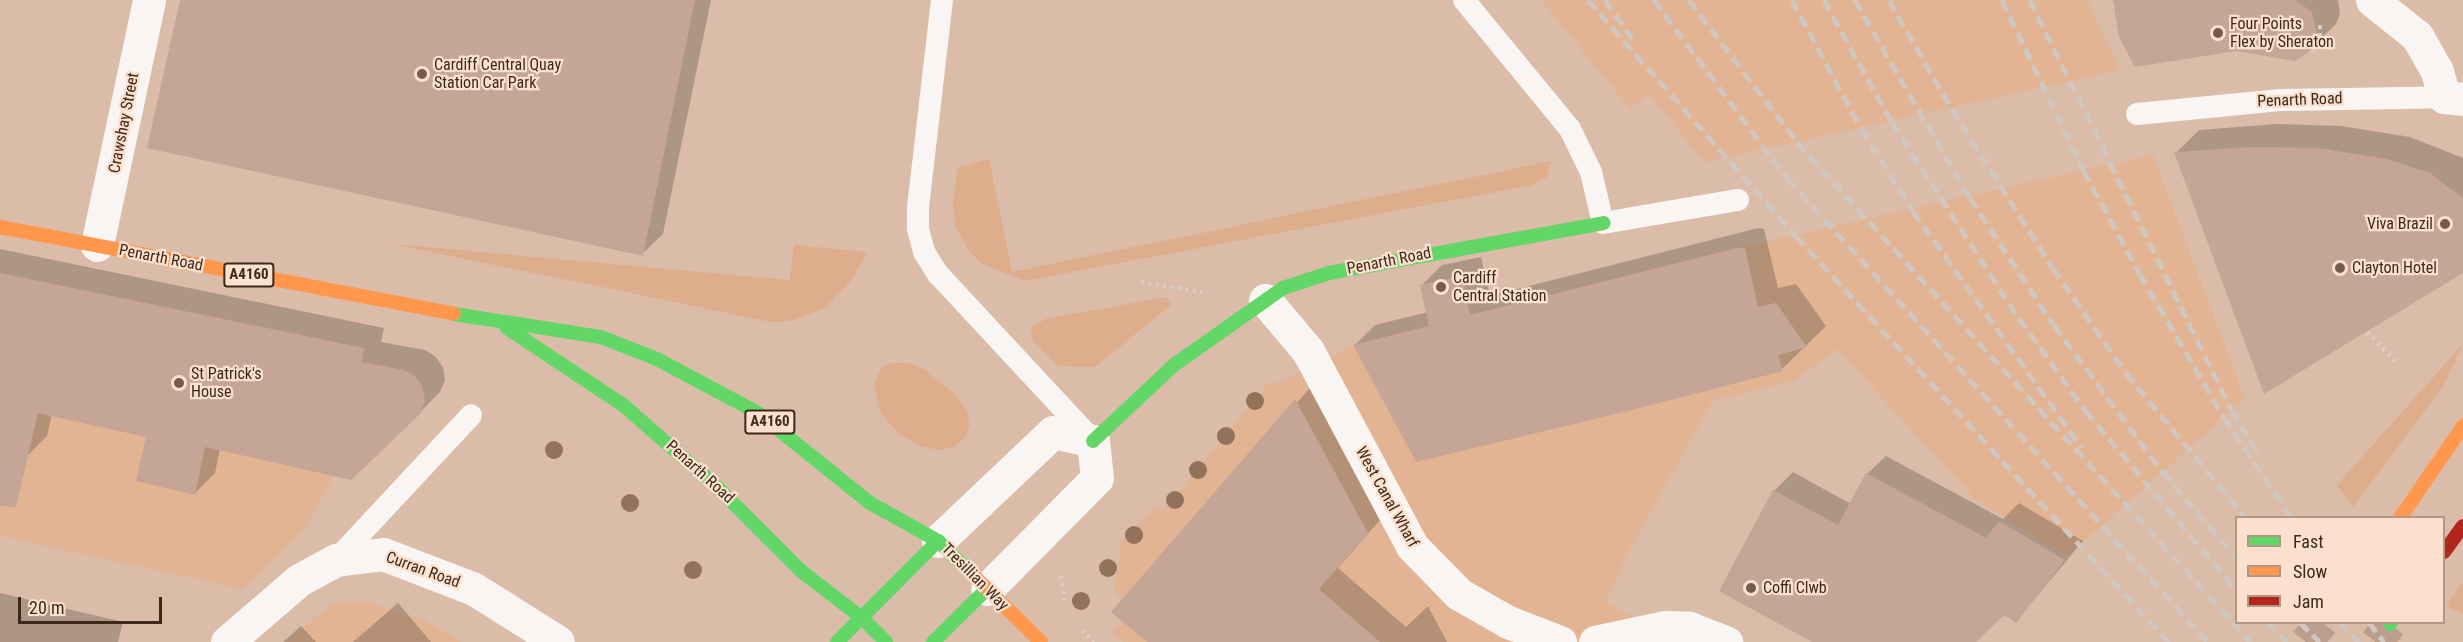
<!DOCTYPE html>
<html>
<head>
<meta charset="utf-8">
<style>
  body { margin:0 }
  #map { position:relative; width:2463px; height:642px; overflow:hidden; background:#dabca8; font-family:"Roboto Condensed",sans-serif }
  div>[style] { position:absolute }
  [style*='--x'] { left:calc(var(--x)*1px); top:calc(var(--y)*1px); width:calc(var(--w)*1px); rotate:calc(var(--a)*1deg) }
  .built>* { inset:0; background:#e2b494 }
  .green>* { inset:0; background:#deae8c }
  .shadow>* { inset:0; background:#0003 }
  .building>* { inset:0; background:#c5a596 }
  .secondary-tunnel>* { height:33px; margin-top:-16.5px; transform-origin:0; background:repeating-linear-gradient(90deg,#bb9f8c 0 33px,transparent 0 49px) }
  .path>* { height:4px; margin-top:-2px; transform-origin:0; background:repeating-linear-gradient(90deg,#d8cfc8 0 3px,transparent 0 7.5px) }
  .lane>* { height:22px; margin:-11px; padding:0 11px; transform-origin:11px; border-radius:11px; background:#f9f5f2 }
  .street>* { height:33px; margin:-16.5px; padding:0 16.5px; transform-origin:16.5px; border-radius:16.5px; background:#f9f5f2 }
  .fast>* { height:14px; margin:-7px; padding:0 7px; transform-origin:7px; border-radius:7px; background:#63d668 }
  .slow>* { height:14px; margin:-7px; padding:0 7px; transform-origin:7px; border-radius:7px; background:#ff974d }
  .jam>* { height:14px; margin:-7px; padding:0 7px; transform-origin:7px; border-radius:7px; background:#b3261e }
  .rail>* { height:4.5px; margin-top:-2.25px; transform-origin:0; background:repeating-linear-gradient(90deg,#d1c7c1 0 12px,transparent 0 18px) }
  .trees>* { width:18px; height:18px; margin:-9px; border-radius:50%; background:#92725a }
  .dots>* { width:16px; height:16px; translate:-50% -50%; box-sizing:border-box; border:3px solid #fce0ce; border-radius:50% }
  span { translate:-50% -50%; white-space:nowrap; text-align:center; line-height:1.15; -webkit-text-stroke:4.5px #fce0ce; paint-order:stroke }
  .shield-label span { padding:2px 4px; background:#fce0ce; border:2px solid; border-radius:4px; -webkit-text-stroke-width:0 }
  .shield-label { font-size:15px; color:#3d291a; font-weight:700 }
  .poi-label { font-size:16px; color:#3d291a }
  .left { translate:0 -50%; text-align:left }
  .right { translate:-100% -50%; text-align:right }
  .street-label { font-size:16px; color:#3d291a }
  .legend { position:absolute; left:2235px; top:516px; width:210px; height:108px; box-sizing:border-box; background:#fce0ce; border:2px solid #b09786; margin:0; padding:8px 10px; list-style:none; font-size:18px; color:#3d291a }
  .legend li { display:flex; align-items:center; gap:12px; height:30px }
  .legend b { width:30px; border:2px solid #b09786 }
  .scale { position:absolute; left:18px; top:597px; width:144px; height:27px; box-sizing:border-box; border:3px solid #3d291a; border-top:0; padding-left:8px; font-size:18px; line-height:21px; white-space:nowrap; color:#3d291a; -webkit-text-stroke:4px #fce0ce; paint-order:stroke }
</style>
</head>
<body>
<div id="map">
  <div class="built">
    <div style="clip-path:polygon(1541px 0,2087px 0,2120px 70px,1704px 162px,1649px 94px,1630px 109px)"></div>
    <div style="clip-path:polygon(2153px 155px,2245px 399px,2067px 556px,1977px 501px,1837px 349px,1795px 380px,1713px 400px,1631px 547px,1605px 602px,1680px 642px,1123px 642px,1113px 633px,1122px 621px,1112px 611px,1122px 599px,1114px 592px,1122px 540px,1157px 505px,1163px 511px,1267px 385px,1280px 382px,1353px 345px,1737px 248px)"></div>
    <div style="clip-path:polygon(0 273px,364px 348px,357px 387px,378px 371px,390px 367px,404px 370px,423px 388px,425px 401px,411px 423px,386px 431px,394px 440px,364px 468px,347px 452px,304px 529px,243px 589px,0 536px)"></div>
    <div style="clip-path:polygon(363px 601px,425px 620px,461px 642px,285px 642px,332px 604px)"></div>
  </div>
  <div class="green">
    <div style="clip-path:polygon(989px 159px,1012px 272px,1551px 161px,1547px 177px,1532px 185px,1024px 281px,981px 263px,969px 251px,956px 228px,953px 205px,958px 167px)"></div>
    <div style="clip-path:polygon(393px 244px,790px 280px,794px 245px,867px 252px,853px 279px,825px 308px,791px 321px,771px 322px)"></div>
    <div style="clip-path:polygon(1167px 297px,1171px 305px,1095px 367px,1058px 366px,1031px 338px,1032px 327px,1045px 319px)"></div>
    <div style="clip-path:polygon(2463px 344px,2441px 389px,2353px 507px,2337px 485px)"></div>
    <div style="clip-path:polygon(892px 363px,909px 363px,924px 369px,953px 393px,967px 411px,970px 426px,966px 436px,954px 447px,939px 450px,921px 446px,899px 434px,880px 412px,874px 384px,882px 367px)"></div>
    <div style="clip-path:polygon(2463px 582px,2463px 614px,2446px 606px)"></div>
  </div>
  <div class="shadow">
    <div style="clip-path:polygon(181px 0,711px 0,663px 234px,642px 254px)"></div>
    <div style="clip-path:polygon(2115px 0,2338px 0,2340px 14px,2336px 24px,2313px 46px)"></div>
    <div style="clip-path:polygon(2277px 124px,2341px 126px,2410px 137px,2463px 158px,2463px 271px,2176px 153px,2199px 130px)"></div>
    <div style="clip-path:polygon(1758px 228px,1764px 229px,1778px 288px,1796px 284px,1826px 326px,1782px 369px,1355px 345px,1375px 325px,1428px 312px,1422px 285px,1442px 265px,1481px 257px,1490px 296px)"></div>
    <div style="clip-path:polygon(0 249px,384px 328px,381px 342px,425px 350px,435px 356px,443px 367px,445px 380px,440px 392px,419px 413px,220px 449px,215px 473px,195px 493px,147px 436px,52px 414px,47px 436px,27px 456px,0 451px)"></div>
    <div style="clip-path:polygon(1316px 381px,1387px 512px,1338px 568px,1406px 627px,1428px 606px,1447px 642px,1149px 642px,1114px 611px)"></div>
    <div style="clip-path:polygon(1886px 456px,2003px 519px,2019px 503px,2083px 541px,2016px 621px,2004px 613px,1973px 642px,1815px 642px,1774px 491px,1793px 472px,1851px 504px,1867px 474px)"></div>
    <div style="clip-path:polygon(0 593px,123px 622px,118px 642px,0 642px)"></div>
    <div style="clip-path:polygon(398px 603px,431px 642px,353px 642px)"></div>
    <div style="clip-path:polygon(301px 626px,316px 642px,283px 642px)"></div>
  </div>
  <div class="building">
    <div style="clip-path:polygon(180px 0,695px 0,643px 256px,147px 148px)"></div>
    <div style="clip-path:polygon(2113px 0,2295px 0,2312px 12px,2318px 37px,2314px 48px,2295px 61px,2236px 51px,2135px 67px,2119px 37px)"></div>
    <div style="clip-path:polygon(2253px 147px,2317px 148px,2387px 159px,2430px 173px,2463px 198px,2463px 273px,2264px 394px,2174px 152px)"></div>
    <div style="clip-path:polygon(1737px 248px,1745px 248px,1758px 307px,1776px 303px,1807px 347px,1778px 355px,1783px 371px,1632px 410px,1416px 462px,1353px 345px,1429px 326px,1420px 285px,1462px 276px,1470px 315px)"></div>
    <div style="clip-path:polygon(0 273px,364px 348px,362px 362px,404px 370px,415px 376px,423px 388px,425px 401px,420px 414px,351px 480px,205px 447px,195px 495px,136px 481px,146px 437px,38px 413px,16px 507px,0 506px)"></div>
    <div style="clip-path:polygon(1295px 399px,1368px 533px,1319px 589px,1380px 642px,1147px 642px,1111px 612px)"></div>
    <div style="clip-path:polygon(1866px 473px,1986px 538px,1999px 521px,2065px 560px,2016px 623px,2004px 615px,1976px 642px,1812px 642px,1719px 591px,1773px 490px,1838px 525px)"></div>
  </div>
  <div class="secondary-tunnel">
    <div style="--x:2306;--y:642;--w:26;--a:-51"></div>
    <div style="--x:2376;--y:642;--w:23;--a:-52"></div>
  </div>
  <div class="path">
    <div style="--x:2312;--y:52;--w:18;--a:-63"></div>
    <div style="--x:2320;--y:36;--w:12;--a:-90"></div>
    <div style="--x:1141;--y:282;--w:62;--a:9.3"></div>
    <div style="--x:2367;--y:332;--w:42;--a:46"></div>
    <div style="--x:1061;--y:576;--w:28;--a:82"></div>
    <div style="--x:1082;--y:630;--w:17;--a:45"></div>
  </div>
  <div class="lane">
    <div style="--x:942;--y:0;--w:210;--a:96.6"></div>
    <div style="--x:918;--y:209;--w:20;--a:90"></div>
    <div style="--x:918;--y:229;--w:24;--a:75"></div>
    <div style="--x:924;--y:252;--w:26;--a:58"></div>
    <div style="--x:938;--y:274;--w:228;--a:47.1"></div>
    <div style="--x:1464;--y:0;--w:167;--a:50.6"></div>
    <div style="--x:1570;--y:129;--w:48;--a:64"></div>
    <div style="--x:1591;--y:172;--w:52;--a:76.8"></div>
    <div style="--x:1603;--y:223;--w:137;--a:-9.7"></div>
    <div style="--x:2137;--y:114;--w:144;--a:-5.6"></div>
    <div style="--x:2280;--y:100;--w:164;--a:-1"></div>
    <div style="--x:336;--y:560;--w:198;--a:-47"></div>
  </div>
  <div class="street">
    <div style="--x:2372;--y:0;--w:58;--a:38.7"></div>
    <div style="--x:2417;--y:36;--w:40;--a:60.3"></div>
    <div style="--x:2437;--y:71;--w:27;--a:75"></div>
    <div style="--x:2444;--y:97;--w:19;--a:6"></div>
    <div style="--x:97;--y:245;--w:250;--a:-78"></div>
    <div style="--x:1265;--y:300;--w:67;--a:49.9"></div>
    <div style="--x:1308;--y:351;--w:221;--a:61.9"></div>
    <div style="--x:1412;--y:546;--w:67;--a:45.6"></div>
    <div style="--x:1459;--y:594;--w:56;--a:29.7"></div>
    <div style="--x:1508;--y:622;--w:56;--a:21"></div>
    <div style="--x:938;--y:541;--w:158;--a:-43.5"></div>
    <div style="--x:1053;--y:432;--w:41;--a:12.7"></div>
    <div style="--x:1093;--y:441;--w:37;--a:84"></div>
    <div style="--x:1097;--y:478;--w:156;--a:134.7"></div>
    <div style="--x:227;--y:642;--w:95;--a:-40.7"></div>
    <div style="--x:299;--y:580;--w:42;--a:-28.4"></div>
    <div style="--x:336;--y:560;--w:47;--a:-7.3"></div>
    <div style="--x:383;--y:554;--w:97;--a:21"></div>
    <div style="--x:474;--y:589;--w:99;--a:32.2"></div>
    <div style="--x:1595;--y:642;--w:72;--a:-12.1"></div>
    <div style="--x:1665;--y:627;--w:24;--a:2"></div>
    <div style="--x:1689;--y:628;--w:40;--a:21"></div>
  </div>
  <div class="fast">
    <div style="--x:454;--y:314;--w:149;--a:8.9"></div>
    <div style="--x:601;--y:337;--w:60;--a:21.4"></div>
    <div style="--x:657;--y:359;--w:115;--a:28.1"></div>
    <div style="--x:758;--y:413;--w:144;--a:38.8"></div>
    <div style="--x:870;--y:503;--w:78;--a:29.2"></div>
    <div style="--x:938;--y:541;--w:50;--a:44.2"></div>
    <div style="--x:507;--y:328;--w:139;--a:33.6"></div>
    <div style="--x:623;--y:405;--w:125;--a:41.1"></div>
    <div style="--x:717;--y:487;--w:119;--a:45"></div>
    <div style="--x:801;--y:571;--w:77;--a:37.6"></div>
    <div style="--x:862;--y:618;--w:34;--a:45"></div>
    <div style="--x:1093;--y:441;--w:111;--a:-43.2"></div>
    <div style="--x:1174;--y:365;--w:133;--a:-35.2"></div>
    <div style="--x:1283;--y:288;--w:48;--a:-18.1"></div>
    <div style="--x:1329;--y:273;--w:279;--a:-10.3"></div>
    <div style="--x:2390;--y:624;--w:2;--a:-63"></div>
    <div style="--x:837;--y:642;--w:143;--a:-45"></div>
    <div style="--x:933;--y:642;--w:76;--a:-44.5"></div>
  </div>
  <div class="slow">
    <div style="--x:0;--y:227;--w:462;--a:10.8"></div>
    <div style="--x:2400;--y:518;--w:112;--a:-55.6"></div>
    <div style="--x:974;--y:576;--w:94;--a:44.6"></div>
  </div>
  <div class="jam">
    <div style="--x:2444;--y:552;--w:32;--a:-54"></div>
  </div>
  <div class="rail">
    <div style="--x:1588;--y:0;--w:315;--a:48.6"></div>
    <div style="--x:1796;--y:236;--w:551;--a:47.43"></div>
    <div style="--x:1605;--y:0;--w:47;--a:54.6"></div>
    <div style="--x:1654;--y:0;--w:224;--a:53.2"></div>
    <div style="--x:1788;--y:179;--w:625;--a:47.79"></div>
    <div style="--x:1689;--y:0;--w:178;--a:52.7"></div>
    <div style="--x:1797;--y:142;--w:675;--a:47.76"></div>
    <div style="--x:1792;--y:0;--w:145;--a:61.7"></div>
    <div style="--x:1861;--y:128;--w:98;--a:57.9"></div>
    <div style="--x:1913;--y:211;--w:291;--a:54.5"></div>
    <div style="--x:1824;--y:0;--w:140;--a:60.9"></div>
    <div style="--x:1892;--y:122;--w:234;--a:57.1"></div>
    <div style="--x:2019;--y:318;--w:115;--a:54.2"></div>
    <div style="--x:2086;--y:411;--w:234;--a:50"></div>
    <div style="--x:1855;--y:0;--w:229;--a:59.9"></div>
    <div style="--x:1970;--y:198;--w:152;--a:56.5"></div>
    <div style="--x:2054;--y:325;--w:182;--a:53.5"></div>
    <div style="--x:2162;--y:471;--w:113;--a:49.3"></div>
    <div style="--x:1889;--y:0;--w:126;--a:60"></div>
    <div style="--x:1952;--y:109;--w:188;--a:57.6"></div>
    <div style="--x:2053;--y:268;--w:128;--a:55.2"></div>
    <div style="--x:2126;--y:373;--w:188;--a:50.4"></div>
    <div style="--x:2002;--y:0;--w:190;--a:64.4"></div>
    <div style="--x:2084;--y:171;--w:117;--a:61.5"></div>
    <div style="--x:2140;--y:274;--w:166;--a:59.6"></div>
    <div style="--x:2224;--y:417;--w:122;--a:56"></div>
    <div style="--x:2030;--y:0;--w:457;--a:63.8"></div>
    <div style="--x:2232;--y:410;--w:50;--a:58.8"></div>
    <div style="--x:2268;--y:622;--w:28;--a:46"></div>
    <div style="--x:2300;--y:622;--w:28;--a:45"></div>
    <div style="--x:2340;--y:622;--w:28;--a:46"></div>
    <div style="--x:2369;--y:622;--w:25;--a:53"></div>
  </div>
  <div class="trees">
    <div style="left:1255px;top:401px"></div>
    <div style="left:1226px;top:436px"></div>
    <div style="left:554px;top:450px"></div>
    <div style="left:1198px;top:470px"></div>
    <div style="left:1175px;top:500px"></div>
    <div style="left:630px;top:503px"></div>
    <div style="left:1134px;top:535px"></div>
    <div style="left:1108px;top:568px"></div>
    <div style="left:693px;top:570px"></div>
    <div style="left:1081px;top:601px"></div>
  </div>
  <div class="dots">
    <div style="left:2218px;top:33px;background:#745c4c"></div>
    <div style="left:422px;top:74px;background:#745c4c"></div>
    <div style="left:2445px;top:224px;background:#745c4c"></div>
    <div style="left:2340px;top:268px;background:#745c4c"></div>
    <div style="left:1441px;top:287px;background:#745c4c"></div>
    <div style="left:179px;top:383px;background:#745c4c"></div>
    <div style="left:1751px;top:588px;background:#745c4c"></div>
  </div>
  <div class="shield-label">
    <span style="left:249px;top:275px">A4160</span>
    <span style="left:770px;top:422px">A4160</span>
  </div>
  <div class="poi-label">
    <span class="left" style="left:2230px;top:33px">Four Points<br>Flex by Sheraton</span>
    <span class="left" style="left:434px;top:74px">Cardiff Central Quay<br>Station Car Park</span>
    <span class="right" style="left:2433px;top:224px">Viva Brazil</span>
    <span class="left" style="left:2352px;top:268px">Clayton Hotel</span>
    <span class="left" style="left:1453px;top:287px">Cardiff<br>Central Station</span>
    <span class="left" style="left:191px;top:383px">St Patrick's<br>House</span>
    <span class="left" style="left:1763px;top:588px">Coffi Clwb</span>
  </div>
  <div class="street-label">
    <span style="left:2300px;top:100px;rotate:-2deg">Penarth Road</span>
    <span style="left:124px;top:123px;rotate:-79deg">Crawshay Street</span>
    <span style="left:161px;top:258px;rotate:11deg">Penarth Road</span>
    <span style="left:1389px;top:261px;rotate:-11deg">Penarth Road</span>
    <span style="left:700px;top:472px;rotate:42deg">Penarth Road</span>
    <span style="left:1387px;top:497px;rotate:61deg">West Canal Wharf</span>
    <span style="left:423px;top:570px;rotate:20deg">Curran Road</span>
    <span style="left:975px;top:577px;rotate:45deg">Tresillian Way</span>
  </div>
  <ul class="legend">
  <li><b style="height:8px;background:#63d668"></b>Fast</li>
  <li><b style="height:8px;background:#ff974d"></b>Slow</li>
  <li><b style="height:8px;background:#b3261e"></b>Jam</li>
  </ul>
  <div class="scale">20 m</div>
</div>
</body>
</html>
